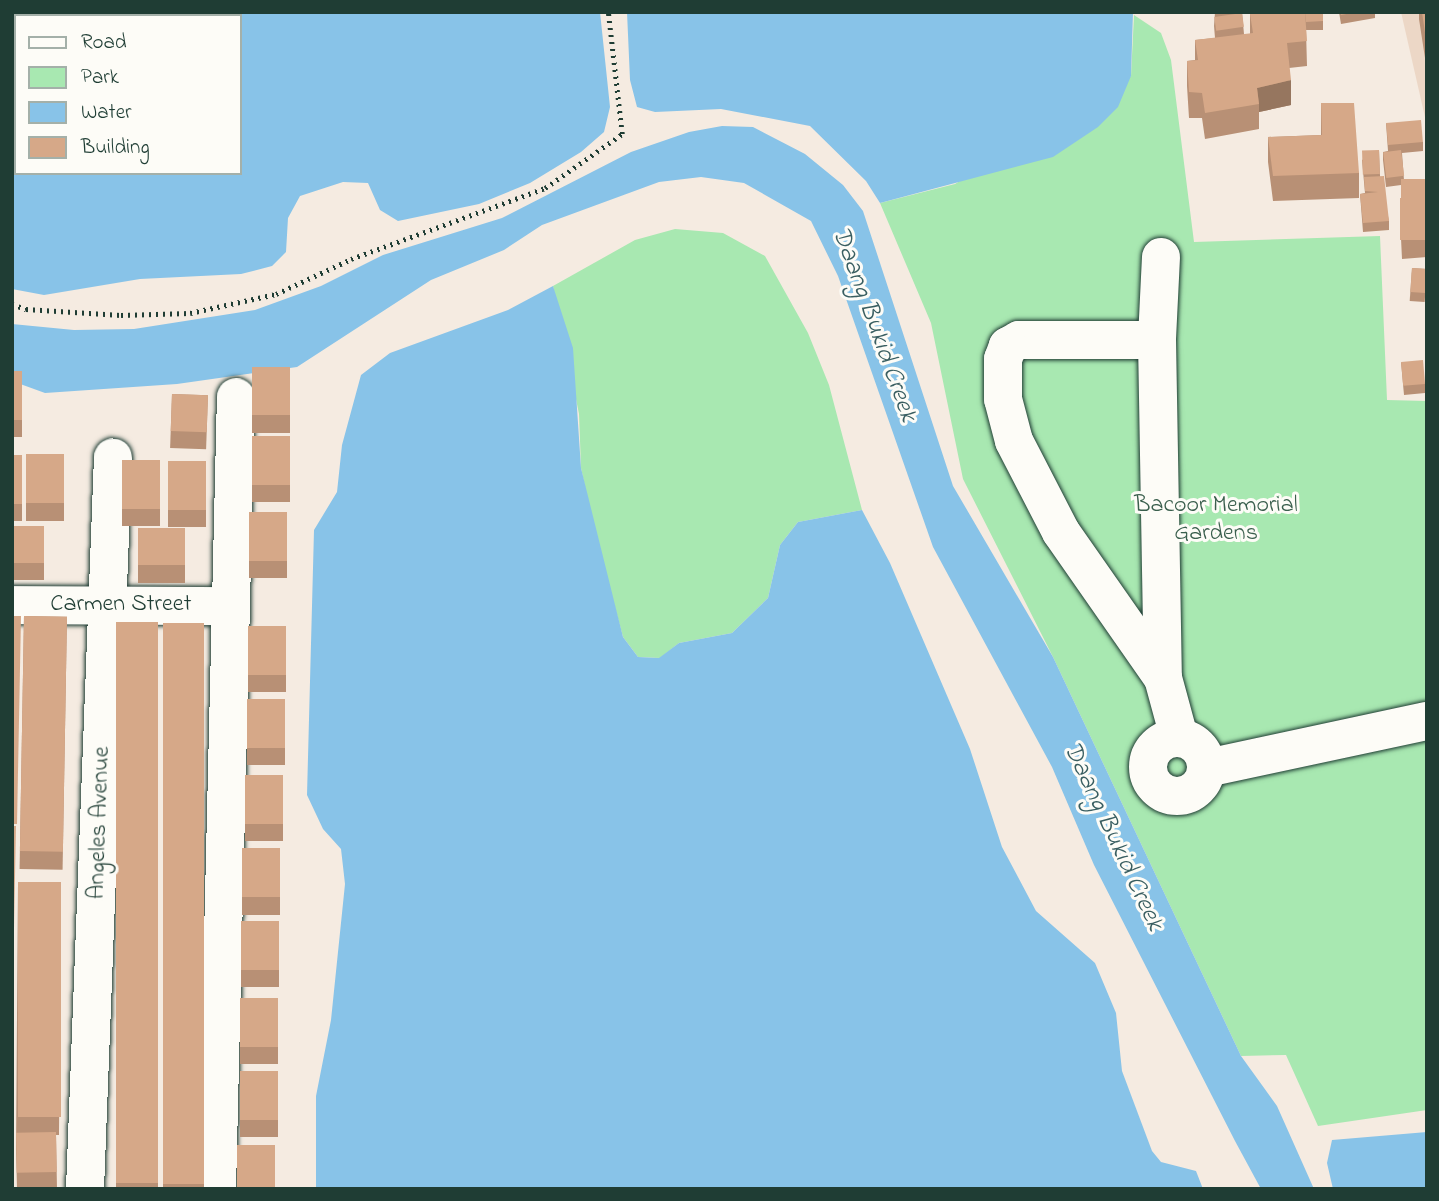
<!DOCTYPE html>
<html>
<head>
<meta charset="utf-8">
<style>
  body { margin:0 }
  #map { position:relative; width:1439px; height:1201px; overflow:hidden; background:#f5ebe1; font-family:"Indie Flower",sans-serif }
  div>[style] { position:absolute }
  [style*='--x'] { left:calc(var(--x)*1px); top:calc(var(--y)*1px); width:calc(var(--w)*1px); rotate:calc(var(--a)*1deg) }
  .built>* { inset:0; background:#ecd7c6 }
  .green>* { inset:0; background:#a8e8b1 }
  .water>* { inset:0; background:#88c3e8 }
  .path>* { height:4.5px; margin-top:-2.25px; transform-origin:0; background:repeating-linear-gradient(90deg,#1f3d34 0 2px,transparent 0 7px) }
  .roads { filter:drop-shadow(0 0 2px #1f3d34) drop-shadow(0 0 2px #1f3d34) }
  .minor>* { height:38px; margin:-19px; padding:0 19px; transform-origin:19px; border-radius:19px; background:#fdfcf7 }
  .minor>.ring { margin:-19px; padding:0; box-sizing:content-box; background:none; border:38px solid #fdfcf7; border-radius:50% }
  .wall>* { inset:0; background:#b89075; transform-origin:0 0 }
  .shaded-wall>* { inset:0; background:#96765f }
  .building>* { inset:0; background:#d6a888; transform-origin:0 0 }
  span { translate:-50% -50%; white-space:nowrap; text-align:center; line-height:1.15; -webkit-text-stroke:6px #fdfcf7; paint-order:stroke }
  .park-label { font-size:24px; color:#3a5f4d }
  .street-label { font-size:24px; color:#1f3d34 }
  .water-label { font-size:26px; color:#395e61; font-style:italic }
  .frame { position:absolute; inset:0; border:14px solid #1f3d34; pointer-events:none }
  .legend { position:absolute; left:14px; top:14px; width:228px; height:161px; box-sizing:border-box; background:#fdfcf7; border:2px solid #a4b0a9; margin:0; padding:9px 12px; list-style:none; font-size:21px; color:#1f3d34 }
  .legend li { display:flex; align-items:center; gap:14px; height:35px }
  .legend b { width:35px; border:2px solid #a4b0a9 }
</style>
</head>
<body>
<div id="map">
  <div class="built">
    <div style="clip-path:polygon(1401px 12px,1427px 12px,1427px 126px)"></div>
  </div>
  <div class="green">
    <div style="clip-path:polygon(1134px 15px,1161px 33px,1171px 60px,1194px 242px,1380px 236px,1387px 400px,1427px 401px,1427px 1110px,1318px 1126px,1286px 1055px,1241px 1056px,1053px 657px,963px 479px,931px 323px,880px 203px,955px 184px,1131px 76px)"></div>
    <div style="clip-path:polygon(675px 229px,723px 233px,765px 256px,808px 333px,829px 385px,862px 510px,798px 522px,780px 545px,768px 598px,732px 633px,679px 643px,660px 658px,638px 657px,623px 637px,595px 533px,581px 468px,579px 414px,553px 286px,635px 240px)"></div>
  </div>
  <div class="water">
    <div style="clip-path:polygon(17px 12px,600px 12px,610px 107px,604px 132px,581px 152px,530px 183px,479px 204px,398px 221px,380px 210px,368px 183px,343px 182px,300px 196px,288px 218px,286px 252px,272px 266px,241px 274px,140px 279px,44px 295px,12px 289px,16px 16px,16px 173px,240px 173px,240px 16px,16px 16px)"></div>
    <div style="clip-path:polygon(627px 12px,1133px 12px,1131px 76px,1118px 107px,1098px 127px,1053px 157px,880px 203px,866px 181px,810px 126px,721px 109px,655px 112px,637px 107px,630px 80px)"></div>
    <div style="clip-path:polygon(722px 126px,753px 127px,805px 154px,843px 185px,863px 211px,953px 486px,1053px 657px,1241px 1056px,1277px 1106px,1314px 1189px,1261px 1189px,1235px 1141px,1094px 865px,1052px 767px,933px 547px,838px 276px,811px 221px,744px 183px,701px 177px,659px 182px,542px 225px,504px 250px,431px 280px,297px 367px,177px 384px,45px 393px,12px 381px,12px 324px,74px 330px,134px 329px,255px 310px,321px 286px,383px 255px,502px 218px,631px 152px,689px 132px)"></div>
    <div style="clip-path:polygon(553px 286px,573px 348px,581px 468px,623px 637px,638px 657px,659px 658px,679px 643px,732px 633px,768px 598px,780px 545px,798px 522px,862px 510px,890px 563px,970px 749px,1002px 847px,1036px 911px,1095px 963px,1116px 1013px,1122px 1071px,1152px 1151px,1161px 1162px,1196px 1171px,1203px 1189px,316px 1189px,316px 1096px,331px 1020px,345px 884px,341px 849px,323px 829px,307px 795px,314px 530px,337px 492px,342px 445px,361px 375px,390px 353px,508px 310px)"></div>
    <div style="clip-path:polygon(1427px 1132px,1427px 1189px,1333px 1189px,1327px 1163px,1332px 1140px)"></div>
  </div>
  <div class="path">
    <div style="--x:12;--y:304;--w:15;--a:20"></div>
    <div style="--x:26;--y:309;--w:95;--a:3.6"></div>
    <div style="--x:121;--y:315;--w:69;--a:-1.7"></div>
    <div style="--x:190;--y:313;--w:88;--a:-12.5"></div>
    <div style="--x:276;--y:294;--w:83;--a:-25"></div>
    <div style="--x:351;--y:259;--w:207;--a:-20.1"></div>
    <div style="--x:545;--y:188;--w:94;--a:-35"></div>
    <div style="--x:622;--y:134;--w:123;--a:-96.5"></div>
  </div>
  <div class="roads">
    <div class="minor">
      <div style="--x:1161;--y:257;--w:83;--a:92.8"></div>
      <div style="--x:1157;--y:340;--w:338;--a:89"></div>
      <div style="--x:1163;--y:678;--w:61;--a:74.8"></div>
      <div style="--x:1157;--y:340;--w:138;--a:180"></div>
      <div style="--x:1019;--y:340;--w:13;--a:151"></div>
      <div style="--x:1008;--y:346;--w:14;--a:111"></div>
      <div style="--x:1003;--y:359;--w:40;--a:90"></div>
      <div style="--x:1003;--y:399;--w:43;--a:75.3"></div>
      <div style="--x:1014;--y:441;--w:102;--a:62.7"></div>
      <div style="--x:1061;--y:532;--w:178;--a:55.1"></div>
      <div style="--x:12;--y:605;--w:218;--a:0.3"></div>
      <div class="ring" style="left:1148px;top:738px;width:20px;height:20px"></div>
      <div style="--x:1207;--y:768;--w:225;--a:-12.1"></div>
      <div style="--x:85;--y:1189;--w:732;--a:-87.81"></div>
      <div style="--x:217;--y:1189;--w:792;--a:-88.63"></div>
    </div>
  </div>
  <div class="wall">
    <div style="clip-path:polygon(1215px 12px,1242px 12px,1244px 34px,1250px 34px,1250px 14px,1247px 14px,1247px 12px,1323px 12px,1323px 30px,1306px 30px,1307px 66px,1289px 68px,1291px 105px,1259px 112px,1259px 129px,1205px 139px,1202px 118px,1189px 118px,1187px 86px,1187px 61px,1195px 60px,1195px 40px,1215px 38px,1214px 26px)"></div>
    <div style="clip-path:polygon(1339px 12px,1375px 12px,1375px 18px,1341px 24px)"></div>
    <div style="clip-path:polygon(1419px 12px,1427px 12px,1427px 71px,1419px 19px)"></div>
    <div style="clip-path:polygon(1321px 103px,1359px 173px,1359px 198px,1273px 201px,1268px 162px,1268px 137px,1321px 135px)"></div>
    <div style="clip-path:polygon(1386px 123px,1423px 142px,1423px 151px,1402px 153px,1404px 180px,1427px 179px,1427px 257px,1402px 259px,1400px 217px,1400px 200px,1402px 200px,1401px 185px,1386px 187px,1383px 160px,1383px 152px,1388px 151px)"></div>
    <div style="clip-path:polygon(1379px 150px,1380px 176px,1389px 221px,1389px 230px,1363px 232px,1360px 194px,1365px 193px,1362px 160px)"></div>
    <div style="left:1412px;top:268px;width:15px;height:33px;rotate:4deg"></div>
    <div style="clip-path:polygon(1401px 362px,1425px 384px,1425px 393px,1404px 395px)"></div>
    <div style="left:252px;top:367px;width:38px;height:66px"></div>
    <div style="left:12px;top:371px;width:10px;height:66px"></div>
    <div style="left:172px;top:394px;width:36px;height:54px;rotate:2deg"></div>
    <div style="left:252px;top:436px;width:38px;height:66px"></div>
    <div style="left:26px;top:454px;width:38px;height:67px"></div>
    <div style="left:12px;top:455px;width:10px;height:66px"></div>
    <div style="left:160px;top:460px;width:66px;height:38px;rotate:90deg"></div>
    <div style="left:168px;top:461px;width:38px;height:66px"></div>
    <div style="left:249px;top:512px;width:38px;height:66px"></div>
    <div style="left:12px;top:526px;width:32px;height:54px"></div>
    <div style="left:185px;top:528px;width:55px;height:47px;rotate:90deg"></div>
    <div style="left:24px;top:616px;width:43px;height:253px;rotate:1deg"></div>
    <div style="left:116px;top:622px;width:42px;height:567px"></div>
    <div style="left:163px;top:623px;width:41px;height:566px"></div>
    <div style="left:248px;top:626px;width:38px;height:66px"></div>
    <div style="left:247px;top:699px;width:38px;height:66px"></div>
    <div style="left:245px;top:775px;width:38px;height:66px"></div>
    <div style="left:242px;top:848px;width:38px;height:67px"></div>
    <div style="clip-path:polygon(18px 882px,61px 882px,59px 1135px,56px 1135px,57px 1189px,17px 1189px,16px 1150px)"></div>
    <div style="left:241px;top:921px;width:38px;height:66px"></div>
    <div style="left:240px;top:998px;width:38px;height:66px"></div>
    <div style="left:240px;top:1071px;width:38px;height:66px"></div>
  </div>
  <div class="shaded-wall">
    <div style="clip-path:polygon(1291px 80px,1291px 105px,1259px 112px,1259px 104px,1257px 88px)"></div>
  </div>
  <div class="building">
    <div style="clip-path:polygon(1263px 12px,1305px 12px,1307px 41px,1287px 43px,1291px 80px,1257px 88px,1259px 104px,1205px 113px,1202px 93px,1189px 92px,1187px 61px,1198px 60px,1195px 40px,1253px 33px,1250px 14px)"></div>
    <div style="clip-path:polygon(1305px 12px,1323px 12px,1323px 21px,1306px 22px)"></div>
    <div style="clip-path:polygon(1340px 12px,1357px 12px,1341px 15px)"></div>
    <div style="clip-path:polygon(1422px 12px,1427px 12px,1427px 46px)"></div>
    <div style="left:1242px;top:13px;width:14px;height:28px;rotate:82deg"></div>
    <div style="clip-path:polygon(1321px 103px,1354px 103px,1359px 173px,1273px 176px,1268px 137px,1322px 135px)"></div>
    <div style="left:1421px;top:120px;width:22px;height:35px;rotate:85deg"></div>
    <div style="left:1379px;top:150px;width:24px;height:17px;rotate:88deg"></div>
    <div style="left:1401px;top:150px;width:26px;height:18px;rotate:83deg"></div>
    <div style="clip-path:polygon(1384px 176px,1389px 221px,1363px 223px,1360px 194px,1378px 192px,1365px 191px,1364px 177px)"></div>
    <div style="left:1427px;top:179px;width:19px;height:26px;rotate:90deg"></div>
    <div style="left:1427px;top:198px;width:42px;height:27px;rotate:90deg"></div>
    <div style="left:1412px;top:268px;width:15px;height:24px;rotate:4deg"></div>
    <div style="left:1423px;top:360px;width:24px;height:22px;rotate:85deg"></div>
    <div style="left:252px;top:367px;width:38px;height:48px"></div>
    <div style="left:12px;top:371px;width:10px;height:49px"></div>
    <div style="left:172px;top:394px;width:36px;height:37px;rotate:2deg"></div>
    <div style="left:252px;top:436px;width:38px;height:49px"></div>
    <div style="left:26px;top:454px;width:38px;height:49px"></div>
    <div style="left:12px;top:455px;width:10px;height:49px"></div>
    <div style="left:160px;top:460px;width:49px;height:38px;rotate:90deg"></div>
    <div style="left:168px;top:461px;width:38px;height:49px"></div>
    <div style="left:249px;top:512px;width:38px;height:49px"></div>
    <div style="left:12px;top:526px;width:32px;height:37px"></div>
    <div style="left:185px;top:528px;width:37px;height:47px;rotate:90deg"></div>
    <div style="clip-path:polygon(12px 616px,21px 616px,17px 824px,12px 824px)"></div>
    <div style="left:24px;top:616px;width:43px;height:235px;rotate:1deg"></div>
    <div style="left:116px;top:622px;width:42px;height:561px"></div>
    <div style="left:163px;top:623px;width:41px;height:561px"></div>
    <div style="left:248px;top:626px;width:38px;height:49px"></div>
    <div style="left:247px;top:699px;width:38px;height:49px"></div>
    <div style="left:245px;top:775px;width:38px;height:49px"></div>
    <div style="clip-path:polygon(12px 826px,16px 826px,12px 1030px)"></div>
    <div style="left:242px;top:848px;width:38px;height:49px"></div>
    <div style="left:18px;top:882px;width:43px;height:235px"></div>
    <div style="left:241px;top:921px;width:38px;height:49px"></div>
    <div style="left:240px;top:998px;width:38px;height:49px"></div>
    <div style="clip-path:polygon(12px 1037px,13px 1037px,12px 1092px)"></div>
    <div style="left:240px;top:1071px;width:38px;height:49px"></div>
    <div style="left:56px;top:1132px;width:40px;height:40px;rotate:89deg"></div>
    <div style="left:237px;top:1145px;width:38px;height:44px"></div>
  </div>
  <div class="park-label">
    <span style="left:1216px;top:520px">Bacoor Memorial<br>Gardens</span>
  </div>
  <div class="street-label">
    <span style="left:121px;top:605px">Carmen Street</span>
    <span style="left:100px;top:823px;rotate:-88deg">Angeles Avenue</span>
  </div>
  <div class="water-label">
    <span style="left:873px;top:325px;rotate:70deg">Daang Bukid Creek</span>
    <span style="left:1112px;top:837px;rotate:65deg">Daang Bukid Creek</span>
  </div>
  <div class="frame"></div>
  <ul class="legend">
  <li><b style="height:9px;background:#fdfcf7"></b>Road</li>
  <li><b style="height:19px;background:#a8e8b1"></b>Park</li>
  <li><b style="height:19px;background:#88c3e8"></b>Water</li>
  <li><b style="height:19px;background:#d6a888"></b>Building</li>
  </ul>
</div>
</body>
</html>
